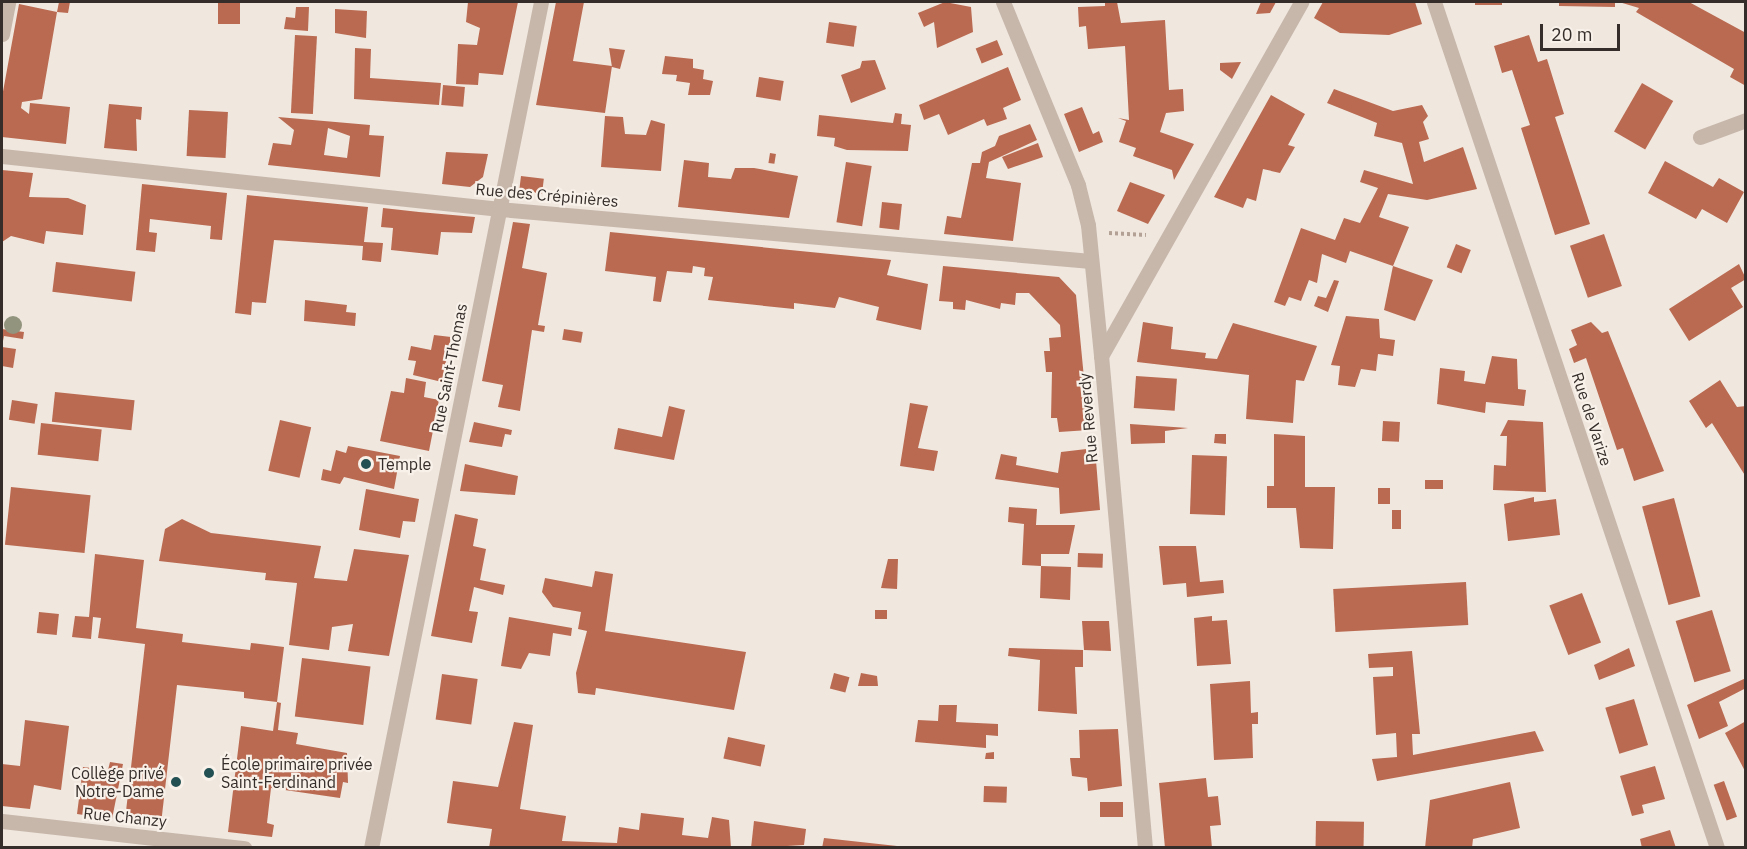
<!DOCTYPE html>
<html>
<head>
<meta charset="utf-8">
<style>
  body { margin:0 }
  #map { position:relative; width:1747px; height:849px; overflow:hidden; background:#f0e7de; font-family:"IBM Plex Sans",sans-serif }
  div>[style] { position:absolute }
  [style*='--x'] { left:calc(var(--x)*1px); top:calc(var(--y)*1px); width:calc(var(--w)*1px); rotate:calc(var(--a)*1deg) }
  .building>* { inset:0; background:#ba6a51; transform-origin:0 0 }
  .path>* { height:4px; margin-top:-2px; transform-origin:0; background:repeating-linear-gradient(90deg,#b3a195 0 3px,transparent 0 6px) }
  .minor>* { height:15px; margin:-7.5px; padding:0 7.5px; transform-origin:7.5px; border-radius:7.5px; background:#c7b7ab }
  .trees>* { width:18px; height:18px; margin:-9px; border-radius:50%; background:#92947e }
  .dots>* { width:16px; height:16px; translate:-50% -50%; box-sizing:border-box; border:3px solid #f8f1ea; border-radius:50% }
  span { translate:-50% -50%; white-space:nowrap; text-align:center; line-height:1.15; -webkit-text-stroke:4.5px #f8f1ea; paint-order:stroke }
  .street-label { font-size:16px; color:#352d29 }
  .poi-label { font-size:16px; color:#352d29 }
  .left { translate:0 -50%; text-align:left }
  .right { translate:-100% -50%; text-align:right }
  .frame { position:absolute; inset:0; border:3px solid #352d29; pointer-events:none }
  .scale { position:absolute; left:1540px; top:24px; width:80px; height:27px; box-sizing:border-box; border:3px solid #352d29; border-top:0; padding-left:8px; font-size:18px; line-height:21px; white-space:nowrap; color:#352d29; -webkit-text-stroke:4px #f8f1ea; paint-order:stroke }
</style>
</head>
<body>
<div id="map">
  <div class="building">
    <div style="clip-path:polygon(59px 2px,70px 2px,68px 13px,57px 12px)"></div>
    <div style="left:218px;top:2px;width:22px;height:22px"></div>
    <div style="clip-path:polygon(468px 2px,518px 2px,503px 75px,479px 73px,478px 85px,456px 84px,458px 44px,477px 45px,480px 28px,466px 22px)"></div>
    <div style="clip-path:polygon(556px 2px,584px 2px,573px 61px,612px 66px,605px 113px,536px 105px)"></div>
    <div style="clip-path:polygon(945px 2px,971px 7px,973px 32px,937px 48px,934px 22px,924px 27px,918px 13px)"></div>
    <div style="clip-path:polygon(1105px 2px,1117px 2px,1121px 23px,1165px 20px,1169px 90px,1183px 89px,1184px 111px,1166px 113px,1160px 132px,1194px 144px,1174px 180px,1172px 170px,1133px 156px,1136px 148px,1119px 142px,1126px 121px,1118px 118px,1129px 120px,1125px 46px,1088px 49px,1086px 26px,1079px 27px,1078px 7px,1105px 6px)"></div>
    <div style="clip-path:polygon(1261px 2px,1276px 2px,1270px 13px,1256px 14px)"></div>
    <div style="clip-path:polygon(1323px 2px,1415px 2px,1422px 24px,1389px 35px,1340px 33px,1314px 18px)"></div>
    <div style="left:1475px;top:2px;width:27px;height:3px"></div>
    <div style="clip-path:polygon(1559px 2px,1615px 2px,1615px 7px,1559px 6px)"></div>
    <div style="clip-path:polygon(1619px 2px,1689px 2px,1746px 33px,1746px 86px,1730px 77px,1734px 69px,1636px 12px,1639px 8px)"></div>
    <div style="clip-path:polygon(19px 4px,57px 12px,42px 99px,22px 102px,21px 108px,29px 114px,30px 103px,70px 107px,66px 144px,2px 137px,2px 97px)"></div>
    <div style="clip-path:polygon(296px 7px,309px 7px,308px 31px,284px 29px,286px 17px,295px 18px)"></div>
    <div style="clip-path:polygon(335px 9px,367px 11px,366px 38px,335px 33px)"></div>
    <div style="left:829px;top:22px;width:28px;height:21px;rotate:8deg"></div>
    <div style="left:295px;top:35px;width:22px;height:78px;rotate:3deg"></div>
    <div style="clip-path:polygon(1529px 35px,1538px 62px,1547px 59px,1564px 114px,1555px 117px,1590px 224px,1555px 235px,1521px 128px,1530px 125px,1512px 70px,1502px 73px,1494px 46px)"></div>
    <div style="left:997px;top:40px;width:16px;height:23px;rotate:68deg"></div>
    <div style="clip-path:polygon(355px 48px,371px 49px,370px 78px,441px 83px,439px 105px,354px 99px)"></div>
    <div style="clip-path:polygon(609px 48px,625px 50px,620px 69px,612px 67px)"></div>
    <div style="clip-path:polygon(665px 56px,693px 59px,693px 68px,704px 70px,703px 79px,713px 81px,710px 95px,688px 95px,690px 83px,676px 81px,677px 75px,662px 74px)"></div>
    <div style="clip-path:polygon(875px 60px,886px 89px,851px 103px,841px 75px,860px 68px,862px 61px)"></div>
    <div style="clip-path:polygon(1241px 62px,1232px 79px,1220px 70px,1220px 63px)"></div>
    <div style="clip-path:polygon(1008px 67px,1021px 100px,1003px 108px,1007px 119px,987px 126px,984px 119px,948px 135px,939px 114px,924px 120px,919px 105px)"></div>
    <div style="left:759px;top:77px;width:25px;height:20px;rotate:9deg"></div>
    <div style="left:1642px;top:83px;width:36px;height:56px;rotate:30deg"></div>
    <div style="left:443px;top:85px;width:22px;height:20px;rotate:5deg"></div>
    <div style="clip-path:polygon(1334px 89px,1393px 111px,1422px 105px,1428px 116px,1423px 122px,1429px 139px,1419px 142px,1424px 162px,1463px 147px,1477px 189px,1427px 200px,1388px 194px,1379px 217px,1409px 227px,1393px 266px,1350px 251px,1346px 263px,1322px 254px,1317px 283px,1309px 280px,1301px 301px,1289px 297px,1285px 306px,1274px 302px,1301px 228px,1335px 240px,1344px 218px,1360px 223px,1378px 188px,1360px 182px,1364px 170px,1413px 184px,1402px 143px,1374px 136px,1377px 123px,1327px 103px)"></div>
    <div style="clip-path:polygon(1271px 95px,1305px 114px,1288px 145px,1295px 147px,1280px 173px,1263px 169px,1256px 201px,1247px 198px,1243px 208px,1214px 197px)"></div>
    <div style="clip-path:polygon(109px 104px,142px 107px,141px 120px,136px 119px,137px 151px,104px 148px)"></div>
    <div style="clip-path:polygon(1082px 107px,1093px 134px,1099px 131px,1103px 142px,1079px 152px,1064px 114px)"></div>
    <div style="left:189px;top:110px;width:39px;height:46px;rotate:3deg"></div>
    <div style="clip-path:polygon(895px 113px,902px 114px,901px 124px,911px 125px,908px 151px,847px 150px,834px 146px,835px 138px,817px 136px,819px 115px,893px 123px)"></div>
    <div style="clip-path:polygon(605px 116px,623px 117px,625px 134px,646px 135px,651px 120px,665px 124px,661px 171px,601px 167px)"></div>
    <div style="clip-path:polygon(evenodd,278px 117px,370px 125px,369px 135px,384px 136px,380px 177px,268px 165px,273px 143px,291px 145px,294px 130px,278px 117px,328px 128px,350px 136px,347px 158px,324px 155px,328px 128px)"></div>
    <div style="clip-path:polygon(1030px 124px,1037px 140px,989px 162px,986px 178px,1021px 183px,1013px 241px,944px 234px,947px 216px,961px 218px,972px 163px,980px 163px,982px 152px,995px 146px,999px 136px)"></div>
    <div style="clip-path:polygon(1038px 143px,1043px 157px,1008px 169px,1002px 157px)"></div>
    <div style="clip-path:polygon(446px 152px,488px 154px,483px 177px,470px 187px,442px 184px)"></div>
    <div style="left:770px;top:153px;width:6px;height:10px;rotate:9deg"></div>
    <div style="clip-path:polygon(684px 160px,709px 163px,708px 177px,731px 179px,735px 168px,754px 168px,798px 176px,789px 218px,678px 207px)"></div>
    <div style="clip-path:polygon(1665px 161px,1713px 187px,1719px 178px,1744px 192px,1727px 223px,1702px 209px,1696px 219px,1648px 193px)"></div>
    <div style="left:846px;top:162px;width:26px;height:61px;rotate:9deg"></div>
    <div style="clip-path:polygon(2px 170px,33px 173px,29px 197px,68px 198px,86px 205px,83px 235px,46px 231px,44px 244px,11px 236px,2px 242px)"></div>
    <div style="left:521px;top:176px;width:23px;height:15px;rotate:7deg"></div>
    <div style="clip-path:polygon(1130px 182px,1165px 195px,1148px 224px,1117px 211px)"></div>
    <div style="clip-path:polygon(142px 184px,227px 193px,222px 240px,210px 239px,211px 226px,150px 219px,149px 232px,157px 233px,155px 252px,136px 250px)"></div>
    <div style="clip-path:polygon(247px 195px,368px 207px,364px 242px,383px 243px,381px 262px,362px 260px,363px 246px,274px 240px,266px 303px,252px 302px,251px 315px,235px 313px)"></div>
    <div style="left:882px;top:202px;width:20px;height:26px;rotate:6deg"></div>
    <div style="clip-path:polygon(383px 208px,419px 212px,475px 217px,472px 233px,441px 232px,438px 255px,391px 250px,393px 228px,381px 227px)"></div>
    <div style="clip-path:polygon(513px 222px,530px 224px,522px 268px,547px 273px,538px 325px,545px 326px,544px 332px,532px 330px,520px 411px,498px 407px,503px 385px,482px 381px)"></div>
    <div style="clip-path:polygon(610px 232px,891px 260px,887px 275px,928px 284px,921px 330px,876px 320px,879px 307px,839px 297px,835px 308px,794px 303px,794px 309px,708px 300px,713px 277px,704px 276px,705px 268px,693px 266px,692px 273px,667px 271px,661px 302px,653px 301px,656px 277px,605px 271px)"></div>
    <div style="left:1604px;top:234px;width:55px;height:36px;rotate:71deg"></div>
    <div style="left:1456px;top:244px;width:16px;height:25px;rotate:22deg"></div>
    <div style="left:56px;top:262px;width:80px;height:30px;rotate:7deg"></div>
    <div style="clip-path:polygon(1739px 264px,1746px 279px,1731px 288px,1743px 307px,1689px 341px,1669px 309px)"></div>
    <div style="clip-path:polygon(943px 266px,1059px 277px,1076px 295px,1089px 430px,1059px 432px,1057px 418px,1051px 418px,1052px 372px,1046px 372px,1044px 351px,1050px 351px,1049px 338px,1061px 337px,1060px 325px,1029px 293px,1016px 293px,1015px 305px,1001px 303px,1000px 309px,966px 300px,965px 310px,953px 309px,953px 302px,939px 301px)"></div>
    <div style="clip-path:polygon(1393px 266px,1433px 280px,1415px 321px,1384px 310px)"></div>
    <div style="clip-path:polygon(1334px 280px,1339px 281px,1328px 312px,1314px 306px,1318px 296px,1326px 298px)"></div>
    <div style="clip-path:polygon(305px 300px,347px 305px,346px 312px,356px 313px,355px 326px,304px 321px)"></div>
    <div style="clip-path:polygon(1346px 316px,1379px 319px,1380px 338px,1395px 340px,1393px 356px,1378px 354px,1376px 371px,1361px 369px,1355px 387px,1338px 385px,1340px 366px,1331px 365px)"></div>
    <div style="clip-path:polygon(1143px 322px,1173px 327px,1171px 349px,1206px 353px,1205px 358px,1217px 359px,1233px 323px,1317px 346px,1304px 381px,1296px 380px,1293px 423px,1246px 419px,1249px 375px,1137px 362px)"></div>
    <div style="clip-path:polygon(1591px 322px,1602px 333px,1608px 331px,1664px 471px,1634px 481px,1623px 448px,1617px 450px,1586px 358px,1574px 363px,1569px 349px,1577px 345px,1571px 330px)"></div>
    <div style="clip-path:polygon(2px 329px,24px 332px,23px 339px,4px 336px,2px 346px)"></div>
    <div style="left:564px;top:329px;width:19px;height:11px;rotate:9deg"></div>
    <div style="clip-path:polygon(434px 335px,451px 337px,442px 382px,413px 375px,416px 361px,408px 360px,411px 346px,431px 350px)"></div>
    <div style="clip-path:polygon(2px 347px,16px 349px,13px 368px,2px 366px)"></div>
    <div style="clip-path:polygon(1492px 356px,1517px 359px,1518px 389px,1526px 390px,1524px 406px,1486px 402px,1485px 413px,1437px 404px,1440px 368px,1465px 371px,1464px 381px,1485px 384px)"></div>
    <div style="left:1136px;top:376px;width:41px;height:32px;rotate:4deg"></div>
    <div style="clip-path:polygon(406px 378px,426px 382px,424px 397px,439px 400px,429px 451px,380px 441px,391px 391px,404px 393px)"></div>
    <div style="clip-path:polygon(1720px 380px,1737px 407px,1746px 406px,1746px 477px,1712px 423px,1706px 428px,1689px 401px)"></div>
    <div style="left:55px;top:392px;width:80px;height:30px;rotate:6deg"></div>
    <div style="left:12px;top:400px;width:26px;height:20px;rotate:9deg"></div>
    <div style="clip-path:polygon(910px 403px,928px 406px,918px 448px,938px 451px,934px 471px,900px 466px)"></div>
    <div style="clip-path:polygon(669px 406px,685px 410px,674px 460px,614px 449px,618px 428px,662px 437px)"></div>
    <div style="left:280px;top:420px;width:32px;height:52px;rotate:13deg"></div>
    <div style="clip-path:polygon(1508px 420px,1543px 422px,1546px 492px,1493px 490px,1494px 465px,1506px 466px,1507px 436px,1500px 436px)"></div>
    <div style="left:1383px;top:421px;width:17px;height:20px;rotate:3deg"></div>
    <div style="clip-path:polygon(474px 422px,512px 430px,511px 435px,505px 434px,502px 447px,469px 442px)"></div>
    <div style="left:41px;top:423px;width:61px;height:32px;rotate:6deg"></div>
    <div style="clip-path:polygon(1130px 424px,1188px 428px,1165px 431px,1165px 443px,1131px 444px)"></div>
    <div style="clip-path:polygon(1215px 434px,1226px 434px,1226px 444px,1214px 443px)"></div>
    <div style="clip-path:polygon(1274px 434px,1305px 436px,1305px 487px,1335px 487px,1333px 549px,1300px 548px,1296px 508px,1267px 508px,1267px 486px,1274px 486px)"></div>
    <div style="clip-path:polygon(348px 446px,400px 456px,394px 489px,344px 477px,340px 484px,321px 480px,323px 469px,331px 471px,336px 450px,346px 453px)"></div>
    <div style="clip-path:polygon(1095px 448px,1100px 510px,1060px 514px,1059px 488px,995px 479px,1001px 454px,1017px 457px,1016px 465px,1058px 473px,1061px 452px)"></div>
    <div style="left:1192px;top:455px;width:35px;height:59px;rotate:2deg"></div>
    <div style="clip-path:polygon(465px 464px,518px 476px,515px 495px,460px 491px)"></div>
    <div style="left:1425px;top:480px;width:18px;height:9px"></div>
    <div style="left:11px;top:487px;width:80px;height:58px;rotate:6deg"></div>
    <div style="left:1378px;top:488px;width:12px;height:16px"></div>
    <div style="clip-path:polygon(366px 489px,419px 499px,415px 522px,403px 521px,400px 538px,359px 530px)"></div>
    <div style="clip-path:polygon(1534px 497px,1534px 502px,1556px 499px,1560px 535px,1508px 541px,1504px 504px)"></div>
    <div style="left:1674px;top:498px;width:102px;height:33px;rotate:75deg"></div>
    <div style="clip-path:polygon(1009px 507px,1037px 509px,1036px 525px,1075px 525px,1069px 554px,1041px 554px,1041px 566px,1071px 567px,1070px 600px,1040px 598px,1041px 566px,1022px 565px,1024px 524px,1008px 522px)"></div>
    <div style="left:1392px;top:510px;width:9px;height:19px"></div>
    <div style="clip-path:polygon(455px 514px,478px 519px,473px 546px,486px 549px,480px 580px,505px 585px,503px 595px,474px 587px,469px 611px,478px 612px,472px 643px,431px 636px)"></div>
    <div style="clip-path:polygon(182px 519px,211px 533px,321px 546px,314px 578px,347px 581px,354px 549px,409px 555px,389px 656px,348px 651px,353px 624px,332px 627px,329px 650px,289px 645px,297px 583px,265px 580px,266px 573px,159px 561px,165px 529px)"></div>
    <div style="clip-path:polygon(1159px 546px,1196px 546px,1200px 582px,1223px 580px,1224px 593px,1187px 597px,1186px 583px,1163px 585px)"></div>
    <div style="left:1078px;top:553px;width:25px;height:14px;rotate:2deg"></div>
    <div style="clip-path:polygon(95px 554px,144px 560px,136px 628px,183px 634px,182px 642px,250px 650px,251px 643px,284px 647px,277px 702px,244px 698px,244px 692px,177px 685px,161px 824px,125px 820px,145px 644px,98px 638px,101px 618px,93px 617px,91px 639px,72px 637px,75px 616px,89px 617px)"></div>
    <div style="clip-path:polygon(888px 559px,898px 559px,897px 589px,881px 588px)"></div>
    <div style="clip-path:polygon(595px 571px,613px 574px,605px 631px,746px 652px,734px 710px,596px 688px,595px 695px,578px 693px,576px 673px,587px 631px,578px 629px,581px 612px,553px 607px,542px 592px,545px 578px,592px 587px)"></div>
    <div style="left:1466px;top:582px;width:43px;height:133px;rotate:87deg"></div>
    <div style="left:1582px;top:593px;width:53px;height:35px;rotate:69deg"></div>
    <div style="left:875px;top:610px;width:12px;height:9px"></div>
    <div style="left:1712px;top:610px;width:64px;height:38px;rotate:73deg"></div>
    <div style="left:39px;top:612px;width:20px;height:21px;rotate:6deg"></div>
    <div style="clip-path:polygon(1212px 616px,1212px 621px,1227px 620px,1231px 664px,1197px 666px,1194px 618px)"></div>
    <div style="clip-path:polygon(509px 617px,572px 628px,571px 636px,553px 633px,550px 656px,529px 653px,521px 669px,501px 666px)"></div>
    <div style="clip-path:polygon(1082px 621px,1109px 621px,1111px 651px,1084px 650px)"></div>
    <div style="clip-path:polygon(1009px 648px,1083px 650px,1083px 667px,1075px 667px,1077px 714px,1038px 711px,1040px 660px,1008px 656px)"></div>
    <div style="clip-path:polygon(1629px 648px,1635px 666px,1599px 680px,1594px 665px)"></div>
    <div style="clip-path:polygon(1412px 651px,1420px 734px,1412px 734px,1413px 755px,1535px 731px,1544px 751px,1377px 781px,1372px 759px,1397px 757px,1396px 733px,1376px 735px,1373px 677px,1393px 676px,1393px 667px,1369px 668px,1368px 654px)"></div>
    <div style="left:302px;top:658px;width:69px;height:59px;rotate:7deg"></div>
    <div style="left:834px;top:673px;width:16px;height:16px;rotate:15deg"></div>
    <div style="clip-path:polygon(861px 673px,877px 676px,878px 686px,858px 686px)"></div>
    <div style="left:442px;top:674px;width:36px;height:46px;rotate:8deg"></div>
    <div style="clip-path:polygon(1746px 678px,1746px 688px,1719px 702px,1728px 726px,1699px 739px,1687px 705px)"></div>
    <div style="clip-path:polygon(1250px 681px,1251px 713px,1258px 712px,1258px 724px,1252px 724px,1253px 758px,1214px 760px,1210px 684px)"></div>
    <div style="left:1634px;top:699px;width:48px;height:30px;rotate:73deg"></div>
    <div style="clip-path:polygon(277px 702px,281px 703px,278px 730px,298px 733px,296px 744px,347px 753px,348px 783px,343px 782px,340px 798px,271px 788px,267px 823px,274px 825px,272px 837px,228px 832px,241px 726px,273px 731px)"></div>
    <div style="clip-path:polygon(939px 705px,957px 705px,956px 722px,998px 724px,998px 736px,986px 735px,986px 748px,915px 742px,918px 720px,938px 721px)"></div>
    <div style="clip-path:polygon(25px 720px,69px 726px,61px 790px,34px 785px,30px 809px,2px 806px,2px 764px,20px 766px)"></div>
    <div style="clip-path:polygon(1746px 721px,1746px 773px,1725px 733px)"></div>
    <div style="clip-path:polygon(514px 722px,533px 725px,520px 809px,566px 816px,562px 841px,617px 843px,619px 827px,639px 830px,641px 813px,684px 818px,682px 835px,708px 838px,712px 817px,729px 820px,731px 848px,489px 848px,492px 829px,447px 823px,453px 781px,498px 787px)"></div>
    <div style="clip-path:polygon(1118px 729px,1122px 786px,1088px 791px,1087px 778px,1072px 776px,1070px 758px,1080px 758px,1079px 730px)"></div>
    <div style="left:728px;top:737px;width:38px;height:22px;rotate:12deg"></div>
    <div style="clip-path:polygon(994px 752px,994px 759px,985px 759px,986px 753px)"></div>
    <div style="clip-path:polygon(110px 762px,123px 764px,112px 819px,77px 814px,83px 767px,108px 770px)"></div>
    <div style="clip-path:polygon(1655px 766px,1665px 799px,1642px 805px,1644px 813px,1632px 816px,1620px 776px)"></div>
    <div style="clip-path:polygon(1206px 778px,1208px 797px,1218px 796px,1221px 825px,1210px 826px,1212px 848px,1165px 848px,1159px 783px)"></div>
    <div style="left:1724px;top:781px;width:38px;height:11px;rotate:70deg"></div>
    <div style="clip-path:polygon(1510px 782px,1520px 828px,1473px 839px,1472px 848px,1425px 848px,1430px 800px)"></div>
    <div style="left:984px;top:786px;width:23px;height:16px;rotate:2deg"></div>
    <div style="left:1100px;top:802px;width:23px;height:15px"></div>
    <div style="clip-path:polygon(754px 821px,806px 829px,804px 845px,751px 848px)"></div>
    <div style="left:1316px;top:821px;width:48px;height:27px;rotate:1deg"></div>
    <div style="clip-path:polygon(1670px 830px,1676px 848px,1642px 848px,1640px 839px)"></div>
    <div style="clip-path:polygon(824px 838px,897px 846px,897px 848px,822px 848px)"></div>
  </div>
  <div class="path">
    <div style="--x:1109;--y:233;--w:37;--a:3"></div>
  </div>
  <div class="minor">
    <div style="--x:1003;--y:2;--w:198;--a:67.7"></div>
    <div style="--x:1078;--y:185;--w:41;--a:76"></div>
    <div style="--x:1088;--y:225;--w:132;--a:84.3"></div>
    <div style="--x:1434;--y:2;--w:892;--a:71.5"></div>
    <div style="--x:2;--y:34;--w:33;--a:-79"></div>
    <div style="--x:1700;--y:137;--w:49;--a:-20.3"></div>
    <div style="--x:2;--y:156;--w:501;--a:6.07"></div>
    <div style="--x:500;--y:209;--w:593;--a:5.03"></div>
    <div style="--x:2;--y:821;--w:244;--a:6.4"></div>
    <div style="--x:371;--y:848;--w:863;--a:-78.64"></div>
    <div style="--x:1145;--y:848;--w:494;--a:-95.1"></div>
    <div style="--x:1101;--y:356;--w:407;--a:-60.5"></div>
  </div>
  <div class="trees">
    <div style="left:13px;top:325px"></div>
  </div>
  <div class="dots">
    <div style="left:366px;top:464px;background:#235053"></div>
    <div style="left:209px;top:773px;background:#235053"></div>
    <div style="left:176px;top:782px;background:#235053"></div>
  </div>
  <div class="street-label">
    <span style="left:547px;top:195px;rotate:5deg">Rue des Crépinières</span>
    <span style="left:449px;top:368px;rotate:-79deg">Rue Saint-Thomas</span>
    <span style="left:1088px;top:418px;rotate:-95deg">Rue Reverdy</span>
    <span style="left:1592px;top:419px;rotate:72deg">Rue de Varize</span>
    <span style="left:125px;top:817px;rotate:6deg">Rue Chanzy</span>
  </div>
  <div class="poi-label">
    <span class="left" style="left:378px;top:464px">Temple</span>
    <span class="left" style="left:221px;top:773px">École primaire privée<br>Saint-Ferdinand</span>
    <span class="right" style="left:164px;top:782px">Collège privé<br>Notre-Dame</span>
  </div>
  <div class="frame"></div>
  <div class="scale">20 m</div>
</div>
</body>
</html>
